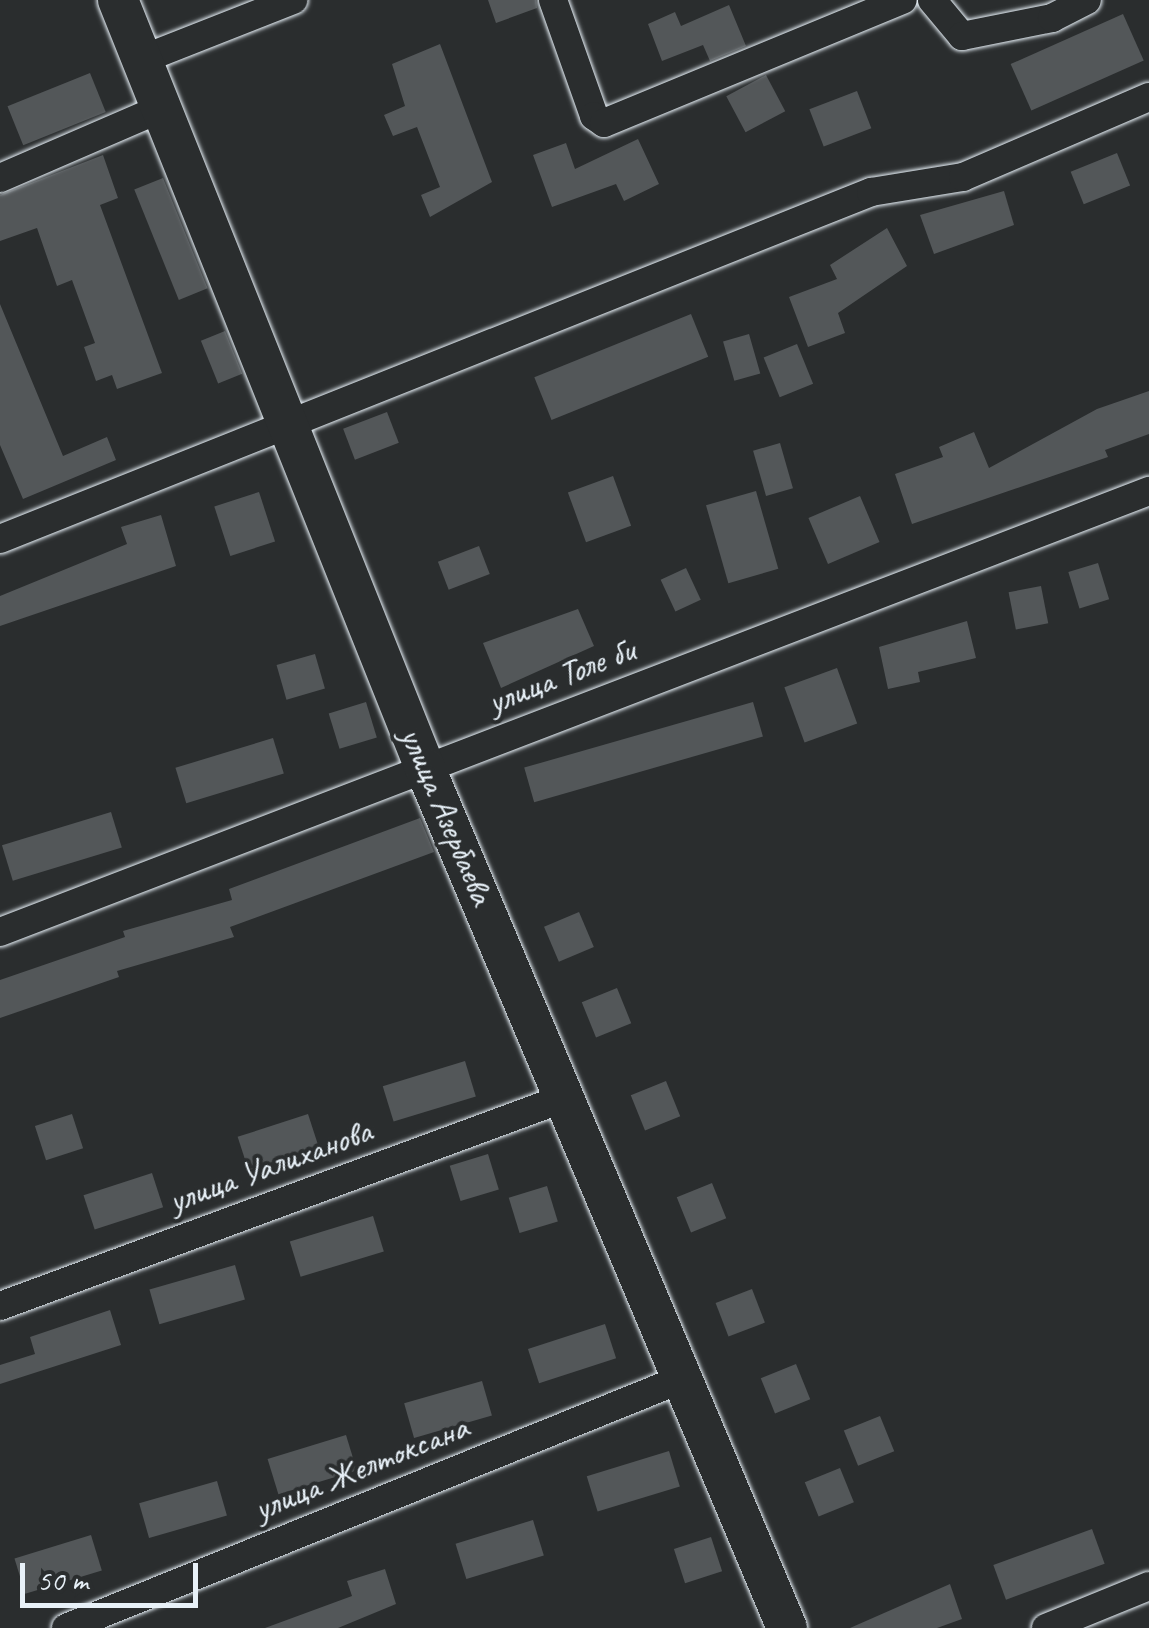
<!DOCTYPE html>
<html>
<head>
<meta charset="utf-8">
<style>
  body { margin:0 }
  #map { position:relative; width:1149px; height:1628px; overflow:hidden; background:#2a2d2e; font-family:Caveat,sans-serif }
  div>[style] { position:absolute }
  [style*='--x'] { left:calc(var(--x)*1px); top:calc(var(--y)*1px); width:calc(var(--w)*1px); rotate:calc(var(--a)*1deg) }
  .building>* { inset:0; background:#535759; transform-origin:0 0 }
  .roads { filter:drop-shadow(0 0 2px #e8f1f8) drop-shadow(0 0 2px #e8f1f8) }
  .street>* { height:28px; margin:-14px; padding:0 14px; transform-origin:14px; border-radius:14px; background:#2a2d2e }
  .secondary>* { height:40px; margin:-20px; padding:0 20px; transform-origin:20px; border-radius:20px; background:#2a2d2e }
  span { translate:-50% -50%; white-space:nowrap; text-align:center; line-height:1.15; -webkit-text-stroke:8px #2a2d2e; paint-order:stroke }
  .street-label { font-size:35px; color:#e8f1f8 }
  .scale { position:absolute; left:20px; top:1563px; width:178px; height:45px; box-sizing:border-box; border:5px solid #e8f1f8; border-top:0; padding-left:12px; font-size:30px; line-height:35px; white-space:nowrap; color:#e8f1f8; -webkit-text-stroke:8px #2a2d2e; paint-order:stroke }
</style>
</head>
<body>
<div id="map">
  <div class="building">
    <div style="clip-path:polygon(488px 0,536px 0,537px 8px,496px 23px)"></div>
    <div style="clip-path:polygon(729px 5px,746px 46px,710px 61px,703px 45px,662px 61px,648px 24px,675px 12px,681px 26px)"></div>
    <div style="left:1123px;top:14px;width:51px;height:123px;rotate:66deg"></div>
    <div style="clip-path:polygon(440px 44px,492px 182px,430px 217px,421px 195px,440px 187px,417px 127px,393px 136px,384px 115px,405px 106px,392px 64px)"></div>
    <div style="left:90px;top:73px;width:42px;height:89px;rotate:68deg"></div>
    <div style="left:766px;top:75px;width:41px;height:45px;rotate:62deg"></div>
    <div style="left:857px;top:91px;width:40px;height:51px;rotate:69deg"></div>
    <div style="clip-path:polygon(638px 139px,659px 184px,624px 201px,616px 184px,552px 207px,533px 155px,566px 143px,575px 169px)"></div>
    <div style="left:1117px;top:153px;width:35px;height:50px;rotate:68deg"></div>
    <div style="clip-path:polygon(103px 155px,118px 198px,100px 205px,162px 373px,117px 389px,112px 375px,96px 381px,84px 347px,95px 343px,72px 280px,57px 286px,37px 228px,0 241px,0 195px)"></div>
    <div style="left:163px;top:178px;width:119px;height:31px;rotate:68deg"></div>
    <div style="clip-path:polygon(1004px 191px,1014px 225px,934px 254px,920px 215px)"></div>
    <div style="clip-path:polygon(887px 228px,907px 266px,838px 313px,845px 333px,808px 347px,789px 297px,837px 279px,830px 265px)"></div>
    <div style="clip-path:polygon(0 304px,63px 456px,107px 437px,116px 460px,23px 499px,0 445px)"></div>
    <div style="left:691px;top:314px;width:46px;height:169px;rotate:68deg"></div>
    <div style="left:225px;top:331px;width:46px;height:26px;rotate:68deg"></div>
    <div style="left:749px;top:334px;width:41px;height:27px;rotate:74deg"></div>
    <div style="left:797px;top:344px;width:43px;height:36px;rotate:68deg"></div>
    <div style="clip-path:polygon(1149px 391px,1149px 434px,1105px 450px,1108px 457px,912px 524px,895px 474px,943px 457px,939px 447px,974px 432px,989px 468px,1097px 409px)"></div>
    <div style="left:387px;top:412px;width:33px;height:47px;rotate:69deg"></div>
    <div style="left:780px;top:443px;width:47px;height:28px;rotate:74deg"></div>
    <div style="left:613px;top:476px;width:53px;height:48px;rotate:70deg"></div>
    <div style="left:756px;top:491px;width:81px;height:52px;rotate:74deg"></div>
    <div style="left:259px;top:492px;width:52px;height:47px;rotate:72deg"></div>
    <div style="left:860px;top:496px;width:50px;height:56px;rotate:67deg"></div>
    <div style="clip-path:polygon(161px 515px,176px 566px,0 626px,0 596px,127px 544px,121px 527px)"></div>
    <div style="left:479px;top:546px;width:30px;height:44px;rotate:69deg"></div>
    <div style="left:1098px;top:563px;width:38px;height:31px;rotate:73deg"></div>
    <div style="left:686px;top:568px;width:35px;height:28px;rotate:65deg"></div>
    <div style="left:1041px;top:586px;width:38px;height:33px;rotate:79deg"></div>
    <div style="clip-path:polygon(578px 609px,594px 646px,501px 688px,483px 643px)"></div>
    <div style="clip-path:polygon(967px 621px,976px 658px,918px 672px,920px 682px,888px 689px,879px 647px)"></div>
    <div style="left:315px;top:654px;width:36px;height:40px;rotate:74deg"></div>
    <div style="left:837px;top:668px;width:59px;height:56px;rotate:70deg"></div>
    <div style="left:366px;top:702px;width:37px;height:39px;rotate:73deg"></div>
    <div style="left:753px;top:702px;width:36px;height:238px;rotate:74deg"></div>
    <div style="left:273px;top:738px;width:37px;height:102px;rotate:73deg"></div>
    <div style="left:111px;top:812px;width:37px;height:114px;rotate:73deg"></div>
    <div style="clip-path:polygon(420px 818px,434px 852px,230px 927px,234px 937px,117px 971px,119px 977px,0 1018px,0 980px,125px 937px,123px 931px,232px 900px,229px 889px)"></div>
    <div style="left:579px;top:912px;width:38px;height:38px;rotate:67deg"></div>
    <div style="left:617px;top:988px;width:38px;height:38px;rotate:68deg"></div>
    <div style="left:465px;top:1061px;width:37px;height:86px;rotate:73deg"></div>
    <div style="left:666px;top:1081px;width:38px;height:38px;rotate:68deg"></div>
    <div style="left:72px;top:1114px;width:36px;height:39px;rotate:72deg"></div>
    <div style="left:308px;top:1114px;width:36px;height:74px;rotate:72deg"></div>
    <div style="left:488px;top:1154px;width:37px;height:40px;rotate:73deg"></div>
    <div style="left:152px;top:1173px;width:36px;height:72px;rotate:72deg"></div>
    <div style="left:712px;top:1183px;width:38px;height:38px;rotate:68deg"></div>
    <div style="left:547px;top:1186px;width:37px;height:40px;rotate:73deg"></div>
    <div style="left:373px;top:1216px;width:37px;height:87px;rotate:73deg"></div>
    <div style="left:235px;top:1265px;width:36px;height:89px;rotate:74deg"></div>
    <div style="left:752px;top:1289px;width:36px;height:39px;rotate:69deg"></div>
    <div style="clip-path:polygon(110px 1310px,121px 1345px,0 1384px,0 1365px,35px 1354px,30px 1337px)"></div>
    <div style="left:605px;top:1324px;width:36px;height:81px;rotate:72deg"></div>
    <div style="left:796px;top:1364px;width:38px;height:38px;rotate:68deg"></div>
    <div style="left:482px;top:1381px;width:36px;height:81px;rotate:74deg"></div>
    <div style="left:880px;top:1416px;width:38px;height:39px;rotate:68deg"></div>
    <div style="left:346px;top:1435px;width:37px;height:82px;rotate:73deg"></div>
    <div style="left:669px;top:1451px;width:37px;height:86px;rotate:73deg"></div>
    <div style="left:840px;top:1468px;width:37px;height:38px;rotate:68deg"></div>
    <div style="left:217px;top:1481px;width:36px;height:81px;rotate:74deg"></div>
    <div style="left:533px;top:1520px;width:37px;height:81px;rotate:73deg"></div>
    <div style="left:1092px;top:1529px;width:37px;height:105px;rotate:70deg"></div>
    <div style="left:91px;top:1535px;width:37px;height:80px;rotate:73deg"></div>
    <div style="left:711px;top:1537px;width:36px;height:39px;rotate:72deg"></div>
    <div style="clip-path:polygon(385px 1569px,396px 1604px,338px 1628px,265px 1628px,352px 1596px,347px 1581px)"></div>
    <div style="clip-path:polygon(950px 1584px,962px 1619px,937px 1628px,850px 1628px)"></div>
  </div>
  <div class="roads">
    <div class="street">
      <div style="--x:553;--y:0;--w:123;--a:70.5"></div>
      <div style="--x:594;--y:116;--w:12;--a:35"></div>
      <div style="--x:604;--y:123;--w:323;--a:-22.4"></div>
      <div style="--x:932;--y:0;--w:47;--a:50.2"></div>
      <div style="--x:962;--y:36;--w:92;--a:-11.3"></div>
      <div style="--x:1052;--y:18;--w:39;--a:-27"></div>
      <div style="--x:138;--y:61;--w:167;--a:-21.5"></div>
      <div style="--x:0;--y:178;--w:171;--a:-23.4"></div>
      <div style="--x:0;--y:539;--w:938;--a:-21.72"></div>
      <div style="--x:871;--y:192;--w:93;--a:-9.3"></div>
      <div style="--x:963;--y:177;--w:202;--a:-23.3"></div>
      <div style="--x:0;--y:932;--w:1231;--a:-21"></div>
      <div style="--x:0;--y:1306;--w:604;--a:-20.23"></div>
      <div style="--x:66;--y:1628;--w:667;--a:-22.02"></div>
      <div style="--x:1046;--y:1628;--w:111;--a:-22.2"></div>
    </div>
    <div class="secondary">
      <div style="--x:118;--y:0;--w:827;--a:68.21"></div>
      <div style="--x:425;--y:768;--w:933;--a:67.17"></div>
    </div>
  </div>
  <div class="street-label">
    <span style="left:561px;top:676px;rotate:-21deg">улица Толе би</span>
    <span style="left:447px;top:816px;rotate:67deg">улица Азербаева</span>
    <span style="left:270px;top:1166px;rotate:-20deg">улица Уалиханова</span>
    <span style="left:361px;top:1468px;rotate:-22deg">улица Желтоксана</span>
  </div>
  <div class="scale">50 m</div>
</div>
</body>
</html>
